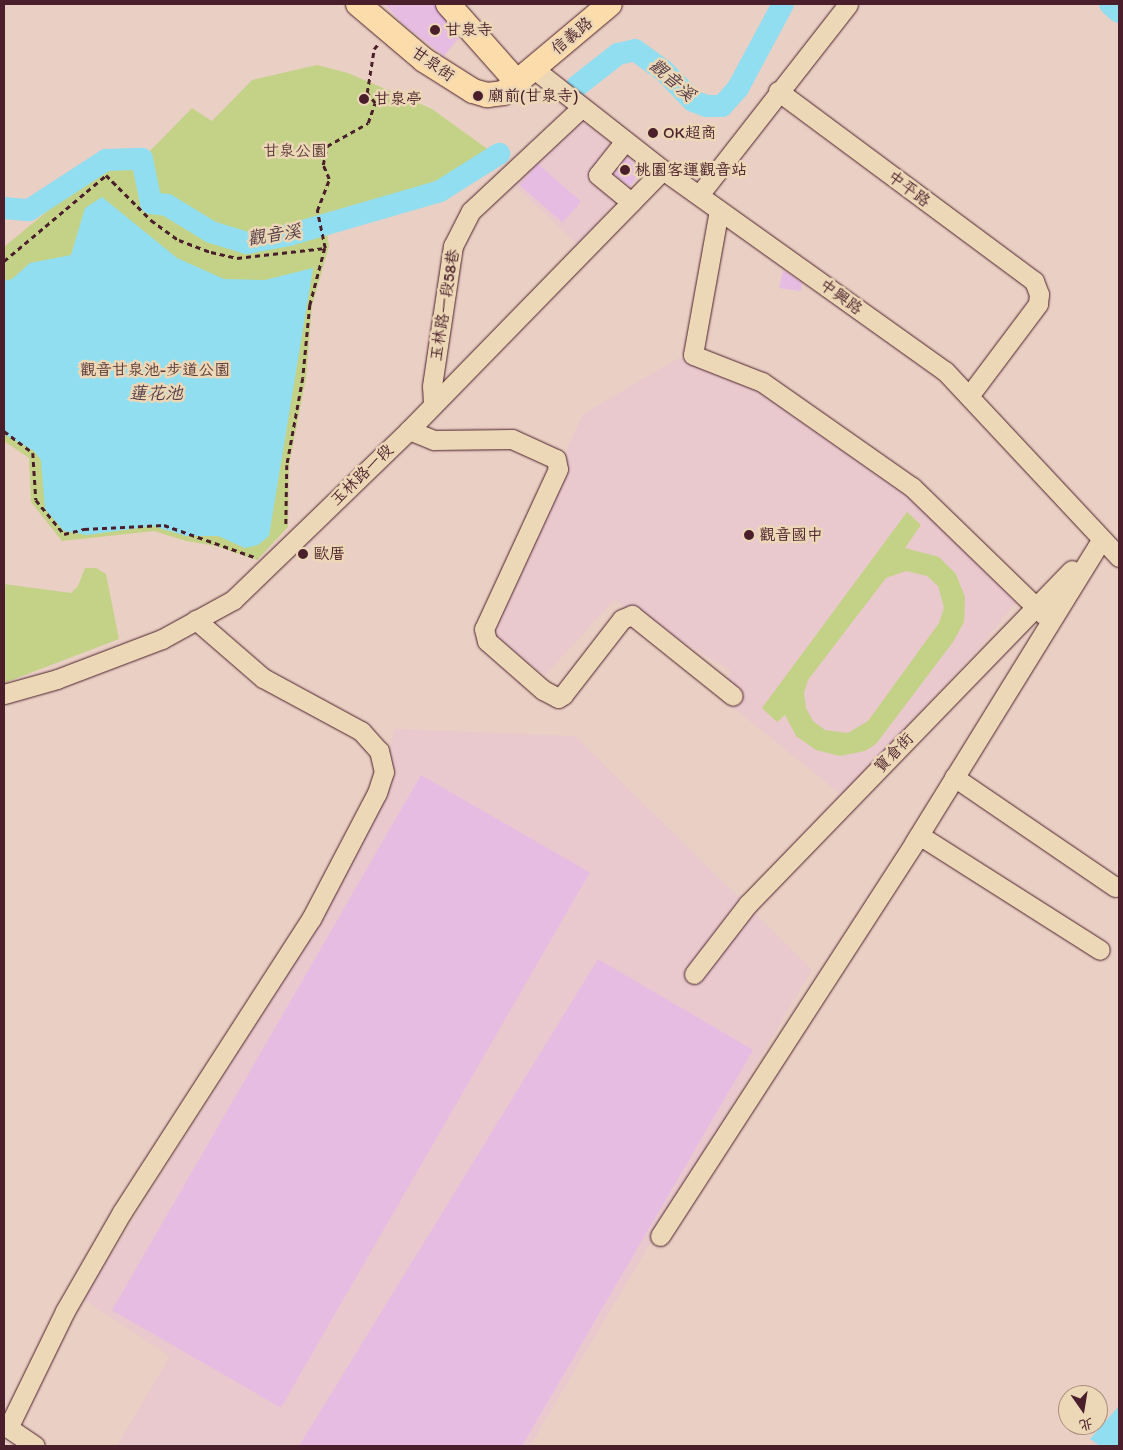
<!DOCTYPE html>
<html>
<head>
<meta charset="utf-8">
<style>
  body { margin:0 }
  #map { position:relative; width:1123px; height:1450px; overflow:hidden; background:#eacfc4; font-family:Itim,"LXGW WenKai TC",sans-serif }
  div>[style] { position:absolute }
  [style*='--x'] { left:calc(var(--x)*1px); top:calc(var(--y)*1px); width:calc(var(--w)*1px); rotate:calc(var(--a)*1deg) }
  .built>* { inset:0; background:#e9c9cd }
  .green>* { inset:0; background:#c3d286 }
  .water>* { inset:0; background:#91def1 }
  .river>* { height:22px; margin:-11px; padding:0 11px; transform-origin:11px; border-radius:11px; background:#91def1 }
  .building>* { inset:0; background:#e7bce3; transform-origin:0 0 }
  .path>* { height:2.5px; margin-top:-1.25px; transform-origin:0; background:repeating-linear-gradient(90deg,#4a1f2b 0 5px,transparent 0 9px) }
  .roads { filter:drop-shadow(0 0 1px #4a1f2b) drop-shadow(0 0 1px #4a1f2b) }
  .minor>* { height:19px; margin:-9.5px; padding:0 9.5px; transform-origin:9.5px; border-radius:9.5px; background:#ecd7b6 }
  .major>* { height:24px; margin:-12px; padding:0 12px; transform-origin:12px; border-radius:12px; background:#fddcac }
  .dots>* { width:14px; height:14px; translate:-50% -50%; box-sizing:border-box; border:2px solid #ecd7b6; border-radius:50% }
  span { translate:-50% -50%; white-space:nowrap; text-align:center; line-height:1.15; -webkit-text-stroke:5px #ecd7b6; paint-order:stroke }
  .poi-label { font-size:16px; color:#4a1f2b }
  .left { translate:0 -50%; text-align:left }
  .street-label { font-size:16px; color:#4a1f2b }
  .park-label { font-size:16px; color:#5c3a39 }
  .water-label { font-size:18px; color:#553c49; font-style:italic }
  .frame { position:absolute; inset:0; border:5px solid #4a1f2b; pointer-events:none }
  .north { position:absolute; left:1058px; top:1385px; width:50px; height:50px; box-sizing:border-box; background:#ecd7b6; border:1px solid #ab8d7e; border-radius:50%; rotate:167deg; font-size:14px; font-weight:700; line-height:20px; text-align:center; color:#4a1f2b }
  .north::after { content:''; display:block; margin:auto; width:18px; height:22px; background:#4a1f2b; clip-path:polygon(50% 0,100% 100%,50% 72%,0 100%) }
</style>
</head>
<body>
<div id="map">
  <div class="built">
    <div style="clip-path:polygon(582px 121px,640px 165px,643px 172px,577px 244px,511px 182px)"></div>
    <div style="clip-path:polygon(679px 358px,711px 367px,814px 422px,1027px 589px,973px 655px,842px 795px,720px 697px,731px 671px,614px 600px,545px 675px,484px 630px,583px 414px)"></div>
    <div style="clip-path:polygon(395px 729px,575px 736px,812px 970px,530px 1446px,117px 1446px,170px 1356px,83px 1299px,319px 924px,387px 789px,393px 770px,390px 746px)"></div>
  </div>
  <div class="green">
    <div style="clip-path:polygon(317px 65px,348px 73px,432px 109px,497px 156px,440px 191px,326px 225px,329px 246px,312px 306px,306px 378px,289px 465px,288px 527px,257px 560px,216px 546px,186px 541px,154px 531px,62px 541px,31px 502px,29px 458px,4px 441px,4px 247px,97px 170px,105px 155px,144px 153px,145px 156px,192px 108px,212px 121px,252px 80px)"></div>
    <div style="clip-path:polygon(evenodd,907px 512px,921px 525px,905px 548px,939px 557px,956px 574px,965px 597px,964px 622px,953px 642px,876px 744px,865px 751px,840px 756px,816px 750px,796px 736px,785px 715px,777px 722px,762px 708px,907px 512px,906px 571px,927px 576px,938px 586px,944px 608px,939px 623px,868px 721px,848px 733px,825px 730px,813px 721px,806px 708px,804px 693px,808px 680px,886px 578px,906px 571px)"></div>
    <div style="clip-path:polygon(85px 568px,96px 568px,106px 574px,119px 639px,4px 683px,4px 584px,71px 593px,78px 586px)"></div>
  </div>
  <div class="water">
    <div style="clip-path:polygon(102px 197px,177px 258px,224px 279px,265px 280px,313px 268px,269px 536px,258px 545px,245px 548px,218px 536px,186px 536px,153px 526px,87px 535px,64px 531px,45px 509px,41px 460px,34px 451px,4px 434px,4px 281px,12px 279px,30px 263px,71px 255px,85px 208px)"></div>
    <div style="clip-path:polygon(1119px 1406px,1119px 1446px,1100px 1446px,1090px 1439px)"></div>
  </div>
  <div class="river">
    <div style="--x:1110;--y:4;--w:12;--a:42"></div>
    <div style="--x:577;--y:86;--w:52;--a:-38"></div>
    <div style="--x:618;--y:54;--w:17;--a:-13"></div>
    <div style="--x:635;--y:50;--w:34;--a:36"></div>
    <div style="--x:663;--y:70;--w:43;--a:45.9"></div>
    <div style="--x:693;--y:101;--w:15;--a:20"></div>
    <div style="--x:707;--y:106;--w:15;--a:0"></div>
    <div style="--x:722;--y:106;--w:24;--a:-48"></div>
    <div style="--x:738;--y:88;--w:95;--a:-61.8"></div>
    <div style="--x:4;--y:208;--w:25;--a:5"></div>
    <div style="--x:29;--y:210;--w:92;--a:-33"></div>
    <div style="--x:106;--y:160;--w:36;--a:-2"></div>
    <div style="--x:142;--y:159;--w:45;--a:78.4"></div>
    <div style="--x:151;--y:203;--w:16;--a:7"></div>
    <div style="--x:167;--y:205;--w:52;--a:31.5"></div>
    <div style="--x:211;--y:232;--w:38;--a:17"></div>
    <div style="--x:247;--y:243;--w:43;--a:-10.8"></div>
    <div style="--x:289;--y:235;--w:157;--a:-16.2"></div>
    <div style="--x:440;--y:191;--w:70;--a:-32.1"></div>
  </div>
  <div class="building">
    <div style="clip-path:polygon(385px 4px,434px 4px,459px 38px,444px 56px,402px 23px)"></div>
    <div style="clip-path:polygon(626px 158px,636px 167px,639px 175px,630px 186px,614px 173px)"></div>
    <div style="left:538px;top:164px;width:57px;height:28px;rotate:41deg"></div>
    <div style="clip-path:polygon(783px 270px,802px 283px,801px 291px,779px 288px)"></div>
    <div style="left:421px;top:775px;width:195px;height:618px;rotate:30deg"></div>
    <div style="clip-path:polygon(598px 959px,753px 1050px,522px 1446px,299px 1446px)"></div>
  </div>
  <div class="path">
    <div style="--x:325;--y:248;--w:38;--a:-102"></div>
    <div style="--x:317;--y:211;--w:34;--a:-69"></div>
    <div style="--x:329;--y:179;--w:15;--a:-113"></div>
    <div style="--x:323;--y:165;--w:19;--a:-78"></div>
    <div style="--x:327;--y:146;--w:47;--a:-29.3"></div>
    <div style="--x:368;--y:123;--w:21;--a:-71"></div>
    <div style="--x:375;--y:103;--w:13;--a:-129"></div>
    <div style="--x:367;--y:93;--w:45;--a:-81"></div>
    <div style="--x:374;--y:49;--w:6;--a:-51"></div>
    <div style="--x:4;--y:261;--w:133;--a:-40.1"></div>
    <div style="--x:106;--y:175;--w:64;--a:45"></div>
    <div style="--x:151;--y:220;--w:34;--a:36"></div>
    <div style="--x:179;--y:240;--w:34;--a:21"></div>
    <div style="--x:211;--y:252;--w:27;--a:13"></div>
    <div style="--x:237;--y:258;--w:89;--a:-6.5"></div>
    <div style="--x:325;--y:248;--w:59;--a:104.7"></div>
    <div style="--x:310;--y:305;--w:73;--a:95.5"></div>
    <div style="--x:303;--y:378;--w:88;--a:100.4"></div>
    <div style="--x:287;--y:465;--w:62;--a:90.9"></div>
    <div style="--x:4;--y:431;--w:36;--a:37"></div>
    <div style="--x:33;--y:453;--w:47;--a:86.3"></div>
    <div style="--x:36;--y:500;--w:44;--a:50.5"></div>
    <div style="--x:64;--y:534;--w:21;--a:-14"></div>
    <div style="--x:84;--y:529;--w:80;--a:-2.9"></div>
    <div style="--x:164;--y:525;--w:99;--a:19.5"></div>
  </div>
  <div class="roads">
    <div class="minor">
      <div style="--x:534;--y:69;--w:164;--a:38.1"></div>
      <div style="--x:663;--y:170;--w:346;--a:35.5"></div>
      <div style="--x:945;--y:371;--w:255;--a:46.9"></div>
      <div style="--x:778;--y:91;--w:319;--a:36.6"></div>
      <div style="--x:1034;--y:281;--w:14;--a:69"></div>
      <div style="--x:1039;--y:294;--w:10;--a:96"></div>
      <div style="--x:1038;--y:304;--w:115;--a:126.9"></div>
      <div style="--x:625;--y:141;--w:43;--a:128.5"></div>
      <div style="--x:598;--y:175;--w:43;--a:39.3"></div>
      <div style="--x:699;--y:195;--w:242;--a:-52"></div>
      <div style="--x:719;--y:210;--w:147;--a:100.2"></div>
      <div style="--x:693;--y:355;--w:74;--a:21.4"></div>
      <div style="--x:762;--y:382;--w:183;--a:35"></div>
      <div style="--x:912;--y:487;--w:184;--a:44.1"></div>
      <div style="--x:433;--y:404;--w:18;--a:-93"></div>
      <div style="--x:432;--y:386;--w:142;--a:-81.5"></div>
      <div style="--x:453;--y:246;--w:39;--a:-63"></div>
      <div style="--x:471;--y:211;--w:151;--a:-43.1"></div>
      <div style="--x:409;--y:430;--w:27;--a:22"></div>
      <div style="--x:434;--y:440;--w:78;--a:-0.7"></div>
      <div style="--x:512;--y:439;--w:48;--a:24.4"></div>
      <div style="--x:556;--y:459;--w:10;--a:79"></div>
      <div style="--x:558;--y:469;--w:176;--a:114.8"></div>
      <div style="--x:484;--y:629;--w:12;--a:76"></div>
      <div style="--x:487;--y:641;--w:74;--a:41.2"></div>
      <div style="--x:543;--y:690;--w:17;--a:28"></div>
      <div style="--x:558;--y:698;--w:6;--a:-31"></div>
      <div style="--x:563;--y:695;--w:96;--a:-52.2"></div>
      <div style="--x:622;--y:619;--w:11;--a:-22"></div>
      <div style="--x:632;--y:615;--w:129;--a:38.7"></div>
      <div style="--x:4;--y:694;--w:55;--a:-15.8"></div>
      <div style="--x:57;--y:679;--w:112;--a:-20.9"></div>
      <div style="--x:162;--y:639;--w:81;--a:-28.8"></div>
      <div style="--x:233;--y:600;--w:245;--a:-44"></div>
      <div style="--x:409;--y:430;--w:363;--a:-45.7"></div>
      <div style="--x:954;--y:777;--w:195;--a:34.3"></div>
      <div style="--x:919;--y:835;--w:214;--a:32.4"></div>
      <div style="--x:694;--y:974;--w:88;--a:-52.4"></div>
      <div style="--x:748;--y:904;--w:465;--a:-45.9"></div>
      <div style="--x:660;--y:1236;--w:468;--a:-57.1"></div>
      <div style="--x:914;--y:843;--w:357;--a:-58.3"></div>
      <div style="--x:4;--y:1425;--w:37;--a:34"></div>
      <div style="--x:9;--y:1426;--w:128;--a:-64"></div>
      <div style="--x:65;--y:1311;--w:114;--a:-60.1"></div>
      <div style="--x:122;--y:1212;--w:349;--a:-57.2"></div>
      <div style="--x:311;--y:919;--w:142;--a:-62.4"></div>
      <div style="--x:377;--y:793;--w:22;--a:-72"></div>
      <div style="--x:384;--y:772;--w:22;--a:-103"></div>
      <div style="--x:379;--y:751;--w:27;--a:-132"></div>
      <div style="--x:361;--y:731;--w:111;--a:-151.6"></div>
      <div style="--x:263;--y:678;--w:89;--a:-139.1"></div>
    </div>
    <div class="major">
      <div style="--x:358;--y:4;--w:87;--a:40.3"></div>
      <div style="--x:424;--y:60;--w:58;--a:32.3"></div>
      <div style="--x:473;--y:91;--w:15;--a:16"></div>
      <div style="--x:487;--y:95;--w:16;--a:-7"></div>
      <div style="--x:503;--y:93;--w:18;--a:-38"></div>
      <div style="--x:517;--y:82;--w:121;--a:-40"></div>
      <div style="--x:448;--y:4;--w:104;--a:48.5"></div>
    </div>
  </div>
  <div class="dots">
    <div style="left:435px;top:30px;background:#4a1f2b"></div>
    <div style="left:478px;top:96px;background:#4a1f2b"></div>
    <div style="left:364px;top:99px;background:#4a1f2b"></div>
    <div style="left:653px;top:133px;background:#4a1f2b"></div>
    <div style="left:625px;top:170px;background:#4a1f2b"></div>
    <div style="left:749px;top:535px;background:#4a1f2b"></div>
    <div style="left:303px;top:554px;background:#4a1f2b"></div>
  </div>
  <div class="poi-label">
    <span class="left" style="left:445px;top:30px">甘泉寺</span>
    <span class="left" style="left:488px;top:96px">廟前(甘泉寺)</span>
    <span class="left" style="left:374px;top:99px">甘泉亭</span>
    <span class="left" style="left:663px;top:133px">OK超商</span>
    <span class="left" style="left:635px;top:170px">桃園客運觀音站</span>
    <span class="left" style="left:759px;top:535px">觀音國中</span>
    <span class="left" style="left:313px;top:554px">歐厝</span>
  </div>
  <div class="street-label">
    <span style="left:572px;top:36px;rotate:-40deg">信義路</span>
    <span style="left:433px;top:64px;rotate:35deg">甘泉街</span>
    <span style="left:909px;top:189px;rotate:37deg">中平路</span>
    <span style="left:841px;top:297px;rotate:36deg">中興路</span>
    <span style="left:445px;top:305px;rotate:-81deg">玉林路一段58巷</span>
    <span style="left:362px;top:475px;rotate:-44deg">玉林路一段</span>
    <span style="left:894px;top:753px;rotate:-46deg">寶倉街</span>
  </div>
  <div class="park-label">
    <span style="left:295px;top:151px">甘泉公園</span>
    <span style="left:155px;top:370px">觀音甘泉池-步道公園</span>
  </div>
  <div class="water-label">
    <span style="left:672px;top:80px;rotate:41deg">觀音溪</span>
    <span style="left:274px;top:235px;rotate:-9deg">觀音溪</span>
    <span style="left:156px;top:393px">蓮花池</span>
  </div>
  <div class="frame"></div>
  <div class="north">北</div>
</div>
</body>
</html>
